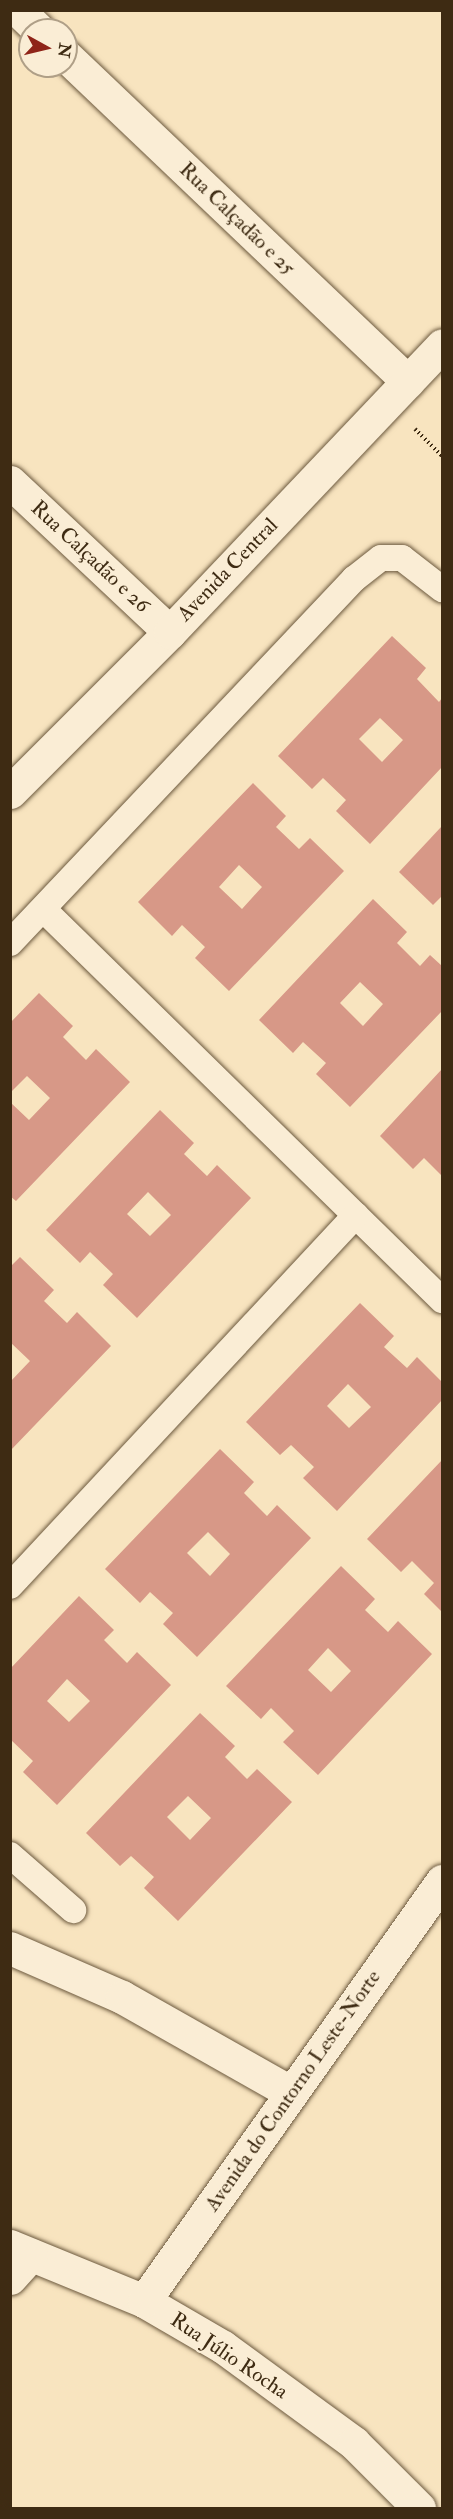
<!DOCTYPE html>
<html>
<head>
<meta charset="utf-8">
<style>
  body { margin:0 }
  #map { position:relative; width:453px; height:2519px; overflow:hidden; background:#f8e4bf; font-family:"IM FELL Double Pica",serif }
  div>[style] { position:absolute }
  [style*='--x'] { left:calc(var(--x)*1px); top:calc(var(--y)*1px); width:calc(var(--w)*1px); rotate:calc(var(--a)*1deg) }
  .building>* { inset:0; background:#d79887 }
  .path>* { height:4px; margin-top:-2px; transform-origin:0; background:repeating-linear-gradient(90deg,#3e2b13 0 1.5px,transparent 0 4.5px) }
  .roads { filter:drop-shadow(0 0 2px #6c593e) drop-shadow(0 0 2px #6c593e) }
  .service>* { height:26px; margin:-13px; padding:0 13px; transform-origin:13px; border-radius:13px; background:#faedd5 }
  .minor>* { height:33px; margin:-16.5px; padding:0 16.5px; transform-origin:16.5px; border-radius:16.5px; background:#faedd5 }
  span { translate:-50% -50%; white-space:nowrap; text-align:center; line-height:1.15; -webkit-text-stroke:4.5px #faedd5; paint-order:stroke }
  .street-label { font-size:21px; color:#3e2b13 }
  .frame { position:absolute; inset:0; border:12px solid #3e2b13; pointer-events:none }
  .north { position:absolute; left:18px; top:18px; width:60px; height:60px; box-sizing:border-box; background:#faedd5; border:2px solid #af9f87; border-radius:50%; rotate:98deg; font-size:16px; font-weight:700; line-height:24px; text-align:center; color:#3e2b13 }
  .north::after { content:''; display:block; margin:auto; width:21px; height:27px; background:#8f2418; clip-path:polygon(50% 0,100% 100%,50% 72%,0 100%) }
</style>
</head>
<body>
<div id="map">
  <div class="building">
    <div style="clip-path:polygon(evenodd,392px 636px,426px 668px,417px 679px,439px 702px,442px 698px,442px 767px,370px 844px,336px 811px,346px 800px,323px 778px,312px 789px,278px 756px,392px 636px,380px 718px,403px 740px,382px 762px,359px 739px,380px 718px)"></div>
    <div style="clip-path:polygon(evenodd,253px 783px,286px 816px,276px 827px,299px 849px,310px 838px,344px 871px,229px 991px,195px 958px,205px 947px,182px 925px,172px 936px,138px 902px,253px 783px,239px 865px,262px 887px,242px 909px,219px 887px,239px 865px)"></div>
    <div style="clip-path:polygon(442px 826px,442px 896px,433px 905px,399px 872px)"></div>
    <div style="clip-path:polygon(evenodd,373px 899px,407px 932px,397px 943px,420px 966px,430px 955px,442px 966px,442px 1011px,350px 1107px,316px 1074px,326px 1063px,303px 1042px,293px 1053px,259px 1020px,373px 899px,360px 982px,383px 1004px,363px 1026px,340px 1003px,360px 982px)"></div>
    <div style="clip-path:polygon(39px 993px,73px 1026px,63px 1037px,86px 1060px,96px 1049px,130px 1082px,16px 1201px,10px 1196px,10px 1102px,29px 1120px,50px 1098px,27px 1076px,10px 1093px,10px 1023px)"></div>
    <div style="clip-path:polygon(442px 1069px,442px 1176px,424px 1158px,413px 1169px,380px 1136px)"></div>
    <div style="clip-path:polygon(evenodd,160px 1110px,194px 1143px,184px 1154px,207px 1176px,217px 1165px,251px 1198px,137px 1318px,103px 1285px,113px 1274px,90px 1252px,80px 1263px,46px 1230px,160px 1110px,148px 1192px,171px 1215px,150px 1236px,127px 1214px,148px 1192px)"></div>
    <div style="clip-path:polygon(20px 1257px,54px 1290px,44px 1301px,67px 1323px,77px 1312px,111px 1346px,10px 1451px,10px 1382px,30px 1361px,10px 1342px,10px 1267px)"></div>
    <div style="clip-path:polygon(evenodd,360px 1303px,394px 1336px,384px 1347px,407px 1368px,417px 1357px,442px 1382px,442px 1400px,337px 1511px,303px 1478px,314px 1467px,291px 1445px,280px 1455px,246px 1422px,360px 1303px,348px 1384px,371px 1407px,349px 1428px,327px 1406px,348px 1384px)"></div>
    <div style="clip-path:polygon(evenodd,220px 1449px,254px 1482px,244px 1493px,267px 1516px,277px 1505px,311px 1538px,197px 1657px,163px 1624px,173px 1613px,150px 1592px,140px 1603px,105px 1569px,220px 1449px,208px 1532px,230px 1554px,210px 1576px,187px 1553px,208px 1532px)"></div>
    <div style="clip-path:polygon(442px 1460px,442px 1612px,424px 1594px,434px 1583px,412px 1561px,401px 1572px,367px 1539px)"></div>
    <div style="clip-path:polygon(evenodd,341px 1566px,375px 1599px,365px 1610px,388px 1632px,398px 1621px,432px 1654px,318px 1775px,283px 1742px,294px 1731px,271px 1708px,261px 1719px,226px 1686px,341px 1566px,328px 1648px,351px 1671px,331px 1692px,308px 1670px,328px 1648px)"></div>
    <div style="clip-path:polygon(evenodd,79px 1596px,114px 1630px,104px 1640px,127px 1663px,137px 1652px,171px 1685px,57px 1805px,23px 1772px,33px 1761px,10px 1739px,10px 1669px,79px 1596px,67px 1679px,90px 1701px,69px 1722px,47px 1701px,67px 1679px)"></div>
    <div style="clip-path:polygon(evenodd,200px 1713px,235px 1746px,225px 1757px,247px 1779px,257px 1769px,292px 1802px,178px 1921px,144px 1888px,154px 1877px,131px 1856px,120px 1866px,86px 1833px,200px 1713px,188px 1796px,211px 1818px,190px 1840px,167px 1817px,188px 1796px)"></div>
  </div>
  <div class="path">
    <div style="--x:415;--y:429;--w:38;--a:45"></div>
  </div>
  <div class="roads">
    <div class="service">
      <div style="--x:43;--y:909;--w:559;--a:44.42"></div>
      <div style="--x:10;--y:943;--w:501;--a:-46.62"></div>
      <div style="--x:354;--y:579;--w:34;--a:-38"></div>
      <div style="--x:381;--y:558;--w:21;--a:0"></div>
      <div style="--x:402;--y:558;--w:51;--a:37.8"></div>
      <div style="--x:10;--y:1586;--w:507;--a:-47"></div>
      <div style="--x:10;--y:1855;--w:84;--a:41.1"></div>
    </div>
    <div class="minor">
      <div style="--x:18;--y:10;--w:29;--a:44"></div>
      <div style="--x:66;--y:56;--w:472;--a:43.6"></div>
      <div style="--x:10;--y:482;--w:219;--a:43.2"></div>
      <div style="--x:10;--y:792;--w:226;--a:-45"></div>
      <div style="--x:170;--y:632;--w:395;--a:-46.5"></div>
      <div style="--x:10;--y:1948;--w:122;--a:23.6"></div>
      <div style="--x:122;--y:1997;--w:193;--a:29.5"></div>
      <div style="--x:10;--y:2246;--w:145;--a:22.3"></div>
      <div style="--x:144;--y:2301;--w:91;--a:30.2"></div>
      <div style="--x:223;--y:2347;--w:162;--a:36.2"></div>
      <div style="--x:354;--y:2443;--w:92;--a:45"></div>
      <div style="--x:10;--y:2278;--w:31;--a:-48"></div>
      <div style="--x:144;--y:2301;--w:515;--a:-54.64"></div>
    </div>
  </div>
  <div class="street-label">
    <span style="left:237px;top:219px;rotate:44deg">Rua Calçadão e 25</span>
    <span style="left:90px;top:557px;rotate:43deg">Rua Calçadão e 26</span>
    <span style="left:228px;top:570px;rotate:-46deg">Avenida Central</span>
    <span style="left:293px;top:2091px;rotate:-55deg">Avenida do Contorno Leste-Norte</span>
    <span style="left:229px;top:2356px;rotate:34deg">Rua Júlio Rocha</span>
  </div>
  <div class="frame"></div>
  <div class="north">N</div>
</div>
</body>
</html>
